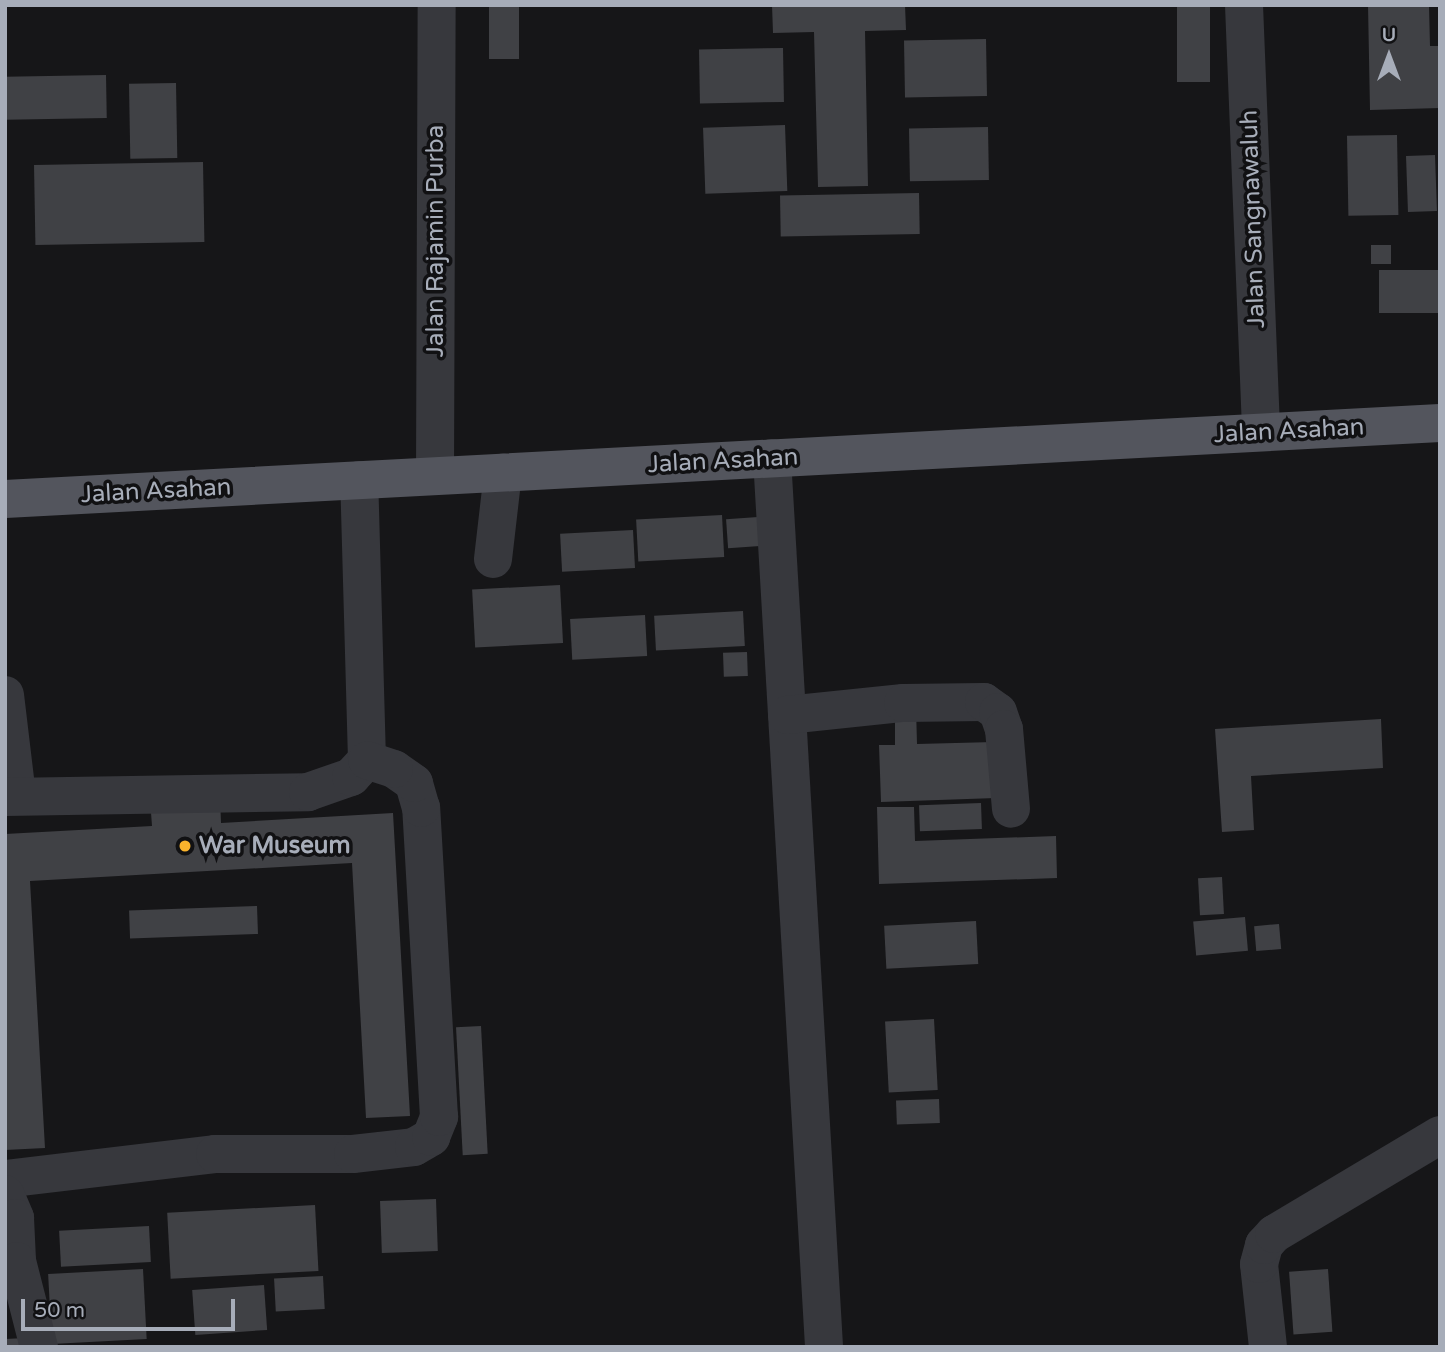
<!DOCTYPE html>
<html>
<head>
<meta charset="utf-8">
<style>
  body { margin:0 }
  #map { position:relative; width:1445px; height:1352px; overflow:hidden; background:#161618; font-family:"Varela Round",sans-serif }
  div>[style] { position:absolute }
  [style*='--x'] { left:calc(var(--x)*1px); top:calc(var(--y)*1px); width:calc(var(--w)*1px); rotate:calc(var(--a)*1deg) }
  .building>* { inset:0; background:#404145; transform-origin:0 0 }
  .minor>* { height:38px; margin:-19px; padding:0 19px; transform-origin:19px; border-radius:19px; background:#37383d }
  .major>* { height:38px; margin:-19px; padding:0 19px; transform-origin:19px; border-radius:19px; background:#53555d }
  .dots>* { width:19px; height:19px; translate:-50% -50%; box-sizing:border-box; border:4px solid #111113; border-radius:50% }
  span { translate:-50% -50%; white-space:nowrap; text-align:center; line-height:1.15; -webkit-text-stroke:7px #111113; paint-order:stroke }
  .street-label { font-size:24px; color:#a7adb9 }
  .poi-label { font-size:24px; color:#a7adb9; font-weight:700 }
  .left { translate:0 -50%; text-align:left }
  .frame { position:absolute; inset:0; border:7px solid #a7adb9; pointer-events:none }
  .north { position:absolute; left:1354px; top:21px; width:70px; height:70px; -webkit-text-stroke:5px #111113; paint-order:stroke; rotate:0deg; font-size:19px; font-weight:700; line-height:28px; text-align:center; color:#a7adb9 }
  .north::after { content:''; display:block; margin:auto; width:24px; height:32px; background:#a7adb9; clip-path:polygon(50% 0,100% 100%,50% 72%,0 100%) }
  .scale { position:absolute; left:21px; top:1299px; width:214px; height:32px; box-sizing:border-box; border:4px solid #a7adb9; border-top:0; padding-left:9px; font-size:21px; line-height:24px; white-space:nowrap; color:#a7adb9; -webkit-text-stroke:5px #111113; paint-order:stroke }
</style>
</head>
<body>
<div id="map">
  <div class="building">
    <div style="left:489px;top:5px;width:30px;height:54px"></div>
    <div style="clip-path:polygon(772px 5px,905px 5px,906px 30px,865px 31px,868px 186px,818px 187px,814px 32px,773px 33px)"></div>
    <div style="left:1177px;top:5px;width:33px;height:77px"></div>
    <div style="clip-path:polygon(1368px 5px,1429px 5px,1430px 46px,1440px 46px,1440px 108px,1370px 110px)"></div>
    <div style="left:986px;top:39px;width:57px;height:82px;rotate:89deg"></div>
    <div style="left:783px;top:48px;width:54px;height:84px;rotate:89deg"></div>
    <div style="left:106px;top:75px;width:43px;height:101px;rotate:89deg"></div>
    <div style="left:176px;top:83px;width:75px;height:47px;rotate:89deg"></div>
    <div style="left:785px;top:125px;width:66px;height:82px;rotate:88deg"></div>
    <div style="left:988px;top:127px;width:53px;height:79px;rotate:89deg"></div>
    <div style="left:1397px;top:135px;width:80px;height:50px;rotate:89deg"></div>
    <div style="left:1435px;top:155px;width:56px;height:29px;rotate:88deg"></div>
    <div style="left:203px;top:162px;width:80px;height:169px;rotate:89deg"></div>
    <div style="left:919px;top:193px;width:41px;height:139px;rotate:89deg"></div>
    <div style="left:1371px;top:245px;width:20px;height:19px"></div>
    <div style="left:1440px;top:270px;width:43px;height:61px;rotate:90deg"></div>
    <div style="left:722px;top:515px;width:42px;height:86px;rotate:87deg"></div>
    <div style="left:758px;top:517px;width:29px;height:32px;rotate:86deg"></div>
    <div style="left:633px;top:530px;width:38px;height:73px;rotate:87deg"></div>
    <div style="left:560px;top:585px;width:58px;height:88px;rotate:87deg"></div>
    <div style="left:743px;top:611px;width:35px;height:89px;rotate:87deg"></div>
    <div style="left:645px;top:615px;width:41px;height:75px;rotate:87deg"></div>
    <div style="left:747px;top:652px;width:24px;height:24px;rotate:88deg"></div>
    <div style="clip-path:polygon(916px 707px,917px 744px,994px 742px,996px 798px,881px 802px,879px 745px,895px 745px,895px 708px)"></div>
    <div style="clip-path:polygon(1381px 719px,1383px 768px,1251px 776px,1254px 830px,1222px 832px,1215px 729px)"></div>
    <div style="clip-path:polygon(220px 796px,221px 823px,393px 813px,410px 1116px,366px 1118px,352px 863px,30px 881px,45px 1148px,5px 1150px,5px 834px,152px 826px,150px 799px)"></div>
    <div style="left:981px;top:803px;width:26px;height:62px;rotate:88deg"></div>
    <div style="clip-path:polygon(877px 807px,914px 807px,915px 841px,1056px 836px,1057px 878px,879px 884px)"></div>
    <div style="left:1222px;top:877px;width:37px;height:24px;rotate:87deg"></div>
    <div style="left:257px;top:906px;width:28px;height:128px;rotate:88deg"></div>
    <div style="left:1245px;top:917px;width:34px;height:52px;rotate:85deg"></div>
    <div style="left:976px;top:921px;width:43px;height:92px;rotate:87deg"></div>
    <div style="left:1279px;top:924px;width:25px;height:25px;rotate:85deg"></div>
    <div style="left:934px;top:1019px;width:71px;height:49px;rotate:87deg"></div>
    <div style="left:481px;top:1026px;width:128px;height:25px;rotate:87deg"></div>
    <div style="left:939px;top:1099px;width:24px;height:43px;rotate:88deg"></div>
    <div style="left:436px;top:1199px;width:52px;height:56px;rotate:88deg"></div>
    <div style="left:315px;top:1205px;width:66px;height:148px;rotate:87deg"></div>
    <div style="left:149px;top:1226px;width:36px;height:90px;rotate:87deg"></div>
    <div style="left:143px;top:1269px;width:70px;height:95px;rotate:87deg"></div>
    <div style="left:1328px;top:1269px;width:63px;height:39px;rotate:86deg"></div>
    <div style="left:323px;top:1276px;width:33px;height:49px;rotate:87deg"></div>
    <div style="left:264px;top:1285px;width:45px;height:72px;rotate:86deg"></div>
    <div style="clip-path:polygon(26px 1338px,27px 1347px,5px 1347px,5px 1339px)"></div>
  </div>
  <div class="minor">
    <div style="--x:1244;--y:5;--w:427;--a:87.7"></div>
    <div style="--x:772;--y:458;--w:891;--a:86.65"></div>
    <div style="--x:435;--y:476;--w:471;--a:-89.8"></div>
    <div style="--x:493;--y:559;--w:87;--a:-83.4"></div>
    <div style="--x:5;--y:695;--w:101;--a:83.2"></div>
    <div style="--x:787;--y:715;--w:117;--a:-5.9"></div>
    <div style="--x:903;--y:703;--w:81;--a:-0.7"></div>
    <div style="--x:984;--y:702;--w:17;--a:36"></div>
    <div style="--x:998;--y:712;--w:18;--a:71"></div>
    <div style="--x:1004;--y:729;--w:80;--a:85"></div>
    <div style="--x:5;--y:797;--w:303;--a:-0.9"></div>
    <div style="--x:308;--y:792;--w:46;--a:-19.2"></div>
    <div style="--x:351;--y:777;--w:23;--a:-47"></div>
    <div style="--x:367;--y:760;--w:280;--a:-91.6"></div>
    <div style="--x:5;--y:1179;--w:211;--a:-6.8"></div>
    <div style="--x:215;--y:1154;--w:138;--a:0"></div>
    <div style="--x:353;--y:1154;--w:61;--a:-6.5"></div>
    <div style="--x:414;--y:1147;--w:20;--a:-30"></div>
    <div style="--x:431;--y:1137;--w:22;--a:-68"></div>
    <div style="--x:439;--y:1117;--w:310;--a:-93.3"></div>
    <div style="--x:421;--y:808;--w:26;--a:-106"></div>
    <div style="--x:414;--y:783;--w:24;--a:-145"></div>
    <div style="--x:394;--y:769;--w:28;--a:-162"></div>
    <div style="--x:5;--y:1194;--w:26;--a:67"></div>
    <div style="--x:15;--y:1218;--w:43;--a:87.3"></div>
    <div style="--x:17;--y:1261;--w:89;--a:75.7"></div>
    <div style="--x:1268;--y:1347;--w:83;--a:-96.2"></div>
    <div style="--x:1259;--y:1264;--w:20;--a:-75"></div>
    <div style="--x:1264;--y:1245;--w:15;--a:-48"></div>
    <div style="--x:1274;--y:1234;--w:193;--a:-30.8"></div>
  </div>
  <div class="major">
    <div style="--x:5;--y:499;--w:1437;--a:-3.03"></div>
  </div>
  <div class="dots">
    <div style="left:185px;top:846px;background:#fab32c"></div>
  </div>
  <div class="street-label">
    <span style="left:1253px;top:219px;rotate:-92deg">Jalan Sangnawaluh</span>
    <span style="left:436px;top:241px;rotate:-90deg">Jalan Rajamin Purba</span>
    <span style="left:1289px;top:431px;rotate:-3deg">Jalan Asahan</span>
    <span style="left:723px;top:461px;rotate:-3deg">Jalan Asahan</span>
    <span style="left:156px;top:491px;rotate:-3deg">Jalan Asahan</span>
  </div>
  <div class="poi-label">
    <span class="left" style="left:199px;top:846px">War Museum</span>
  </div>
  <div class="frame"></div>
  <div class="north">U</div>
  <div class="scale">50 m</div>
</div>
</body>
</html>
